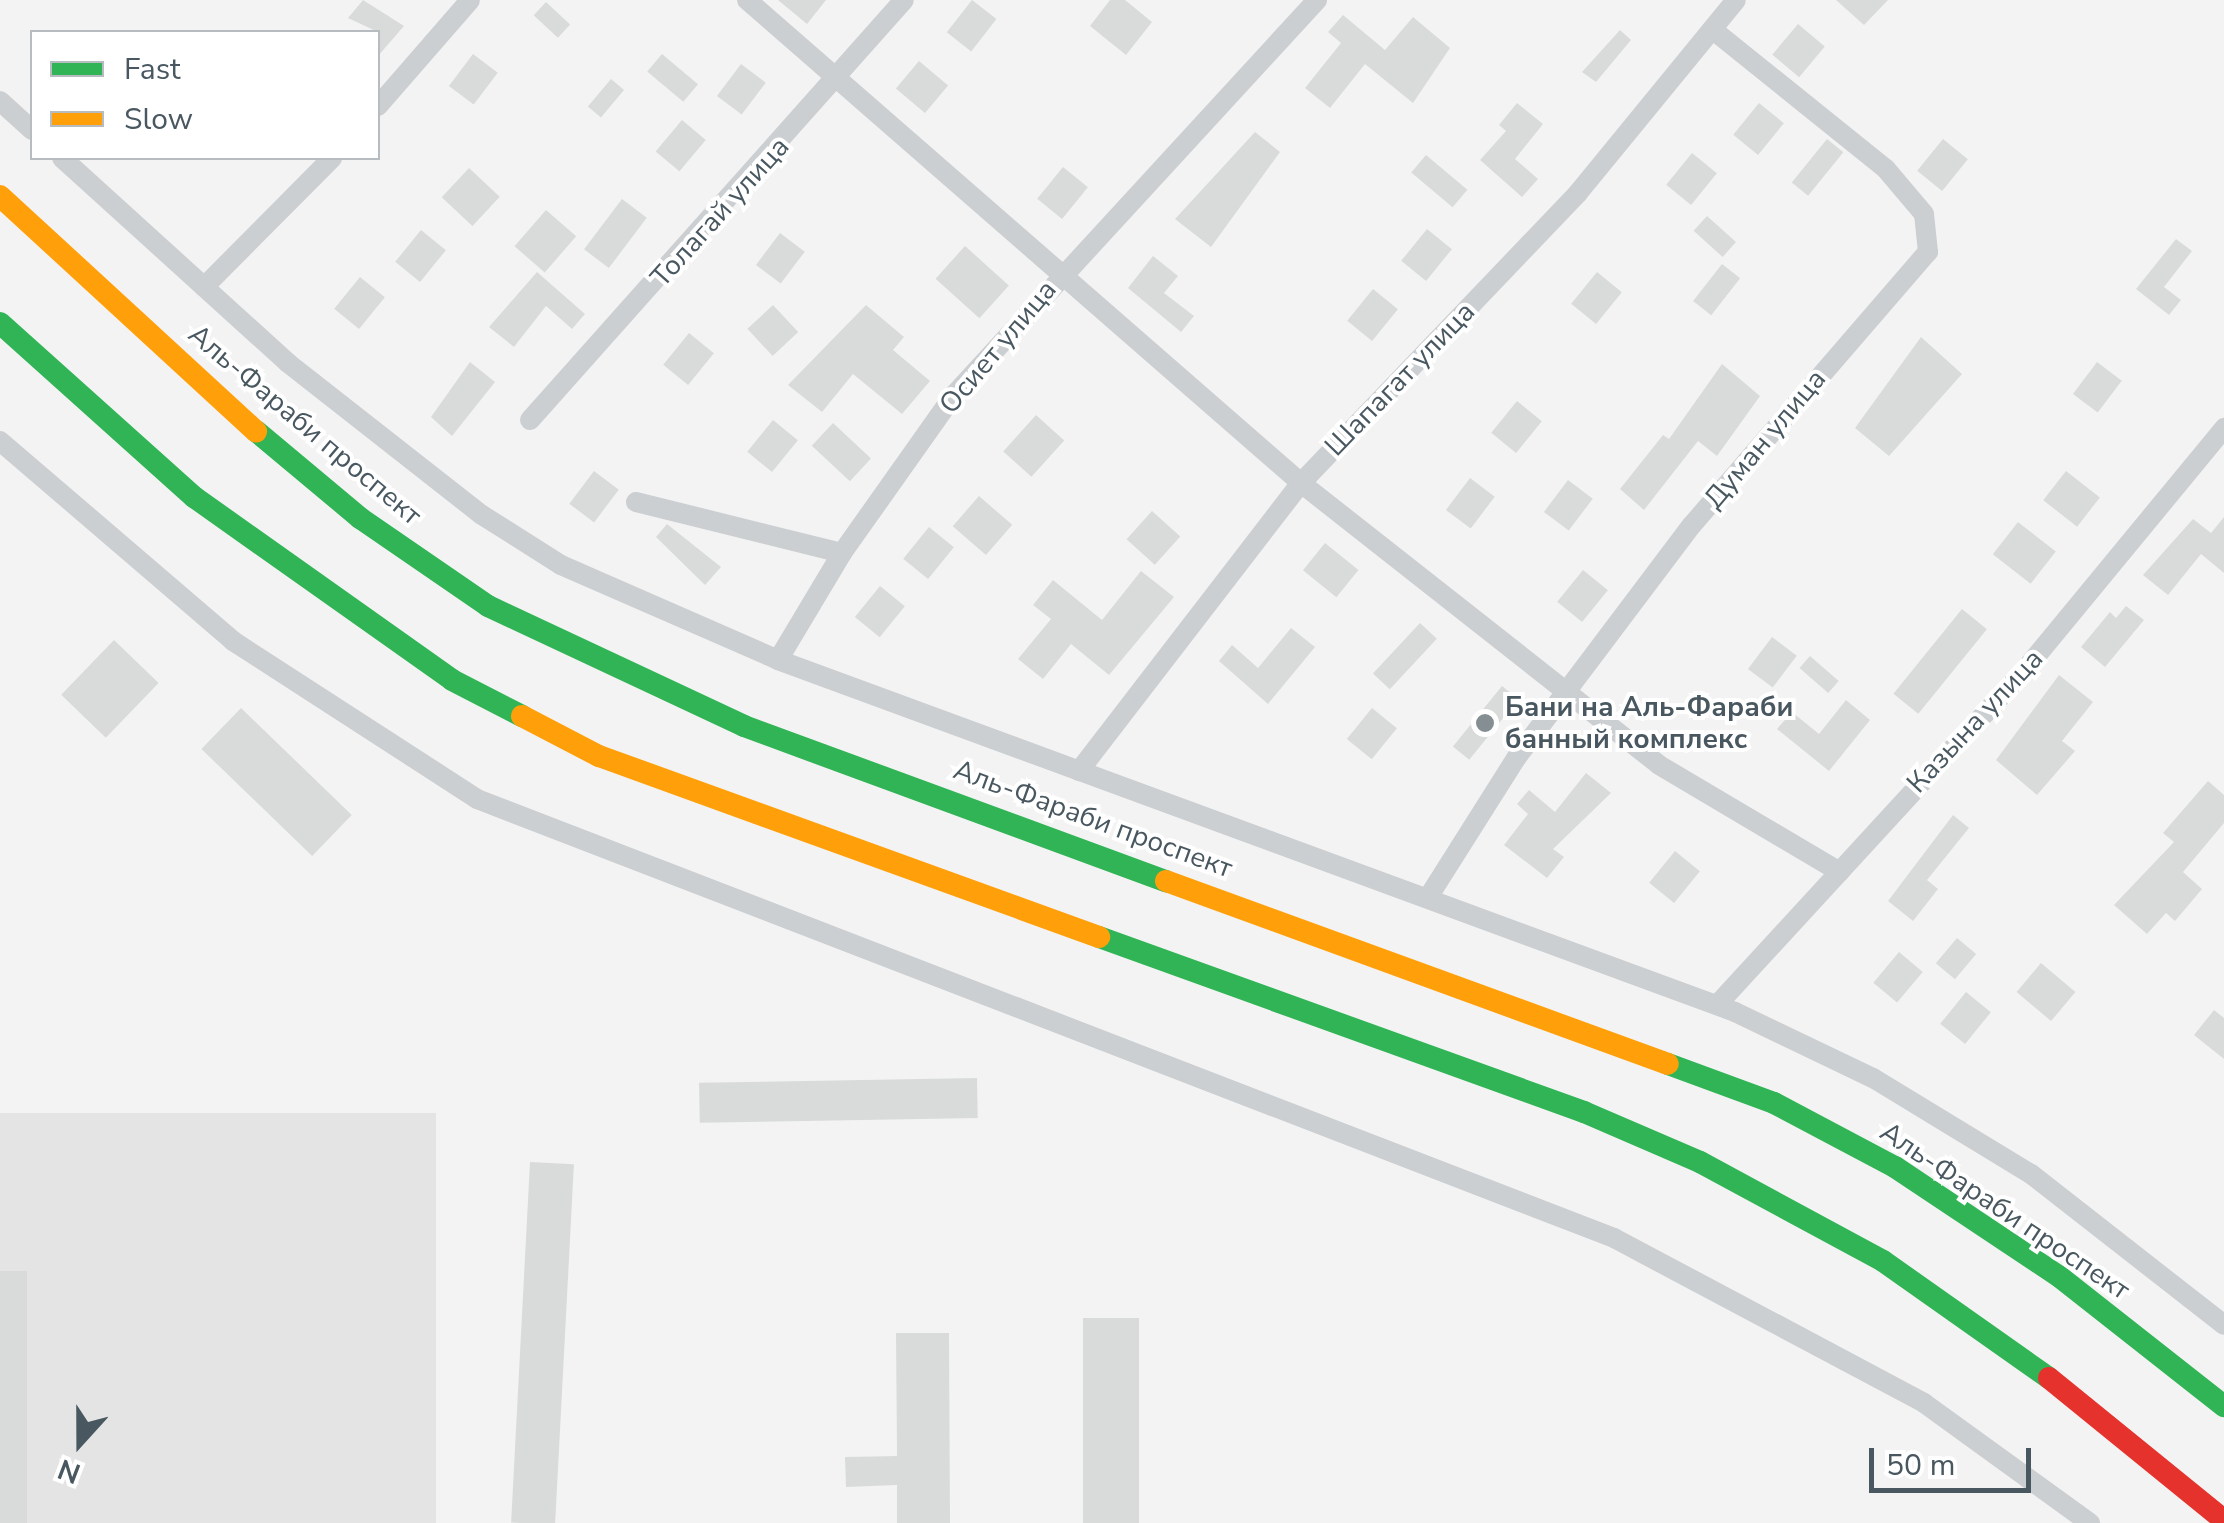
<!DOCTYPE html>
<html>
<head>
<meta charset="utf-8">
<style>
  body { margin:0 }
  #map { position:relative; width:2224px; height:1523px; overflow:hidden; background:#f3f3f3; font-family:"Nunito Sans",sans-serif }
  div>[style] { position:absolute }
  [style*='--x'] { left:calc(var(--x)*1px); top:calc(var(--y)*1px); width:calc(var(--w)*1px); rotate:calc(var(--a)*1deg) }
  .education>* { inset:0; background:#e5e4e5; transform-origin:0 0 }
  .building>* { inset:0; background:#d9dbdb; transform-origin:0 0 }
  .street>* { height:20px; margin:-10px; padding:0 10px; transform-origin:10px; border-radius:10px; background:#cccfd1 }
  .fast>* { height:22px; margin:-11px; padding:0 11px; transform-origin:11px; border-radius:11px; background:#30b455 }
  .slow>* { height:22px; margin:-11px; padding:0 11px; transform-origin:11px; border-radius:11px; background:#ff9f0a }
  .jam>* { height:22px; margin:-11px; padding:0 11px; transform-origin:11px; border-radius:11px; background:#e5322d }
  .dots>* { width:28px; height:28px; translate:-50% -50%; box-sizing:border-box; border:5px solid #fff; border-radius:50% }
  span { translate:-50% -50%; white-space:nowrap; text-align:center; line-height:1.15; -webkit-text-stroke:8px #fff; paint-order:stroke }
  .street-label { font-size:28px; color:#495860 }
  .poi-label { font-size:28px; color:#495860; font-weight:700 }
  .left { translate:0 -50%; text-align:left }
  .legend { position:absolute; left:30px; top:30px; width:350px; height:130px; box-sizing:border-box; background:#fff; border:2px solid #b6bcbf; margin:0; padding:12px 18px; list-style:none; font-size:30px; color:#495860 }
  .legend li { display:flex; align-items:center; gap:20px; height:50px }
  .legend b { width:50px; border:2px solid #b6bcbf }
  .north { position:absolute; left:30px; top:1393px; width:100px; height:100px; -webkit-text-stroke:8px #fff; paint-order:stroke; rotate:201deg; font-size:28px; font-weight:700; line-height:40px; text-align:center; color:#495860 }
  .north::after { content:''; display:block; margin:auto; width:35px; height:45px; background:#495860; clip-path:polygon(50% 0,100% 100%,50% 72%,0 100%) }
  .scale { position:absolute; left:1869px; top:1448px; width:162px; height:45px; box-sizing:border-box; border:5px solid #495860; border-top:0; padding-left:12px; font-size:30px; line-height:35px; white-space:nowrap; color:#495860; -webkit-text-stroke:8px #fff; paint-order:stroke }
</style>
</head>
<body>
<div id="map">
  <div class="education">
    <div style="left:436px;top:1113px;width:410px;height:436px;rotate:90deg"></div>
  </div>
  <div class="building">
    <div style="clip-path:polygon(363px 0,404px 26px,378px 56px,378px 32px,348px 18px)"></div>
    <div style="clip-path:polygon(778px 0,826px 0,807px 24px)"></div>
    <div style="left:972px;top:0;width:31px;height:41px;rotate:38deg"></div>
    <div style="clip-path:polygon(1110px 0,1125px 0,1152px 22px,1126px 55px,1090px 26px)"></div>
    <div style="clip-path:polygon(1836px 0,1888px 0,1864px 25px)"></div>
    <div style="left:546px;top:2px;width:33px;height:18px;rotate:43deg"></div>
    <div style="clip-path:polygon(1343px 15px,1385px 50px,1413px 17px,1450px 48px,1413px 103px,1365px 64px,1330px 108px,1305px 88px,1341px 43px,1328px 32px)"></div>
    <div style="left:1798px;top:24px;width:35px;height:40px;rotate:40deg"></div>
    <div style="clip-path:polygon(1620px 30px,1631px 40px,1596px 82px,1582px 72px)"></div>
    <div style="left:473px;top:54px;width:31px;height:40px;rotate:37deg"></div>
    <div style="left:662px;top:54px;width:47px;height:23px;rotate:40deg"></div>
    <div style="left:919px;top:61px;width:38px;height:36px;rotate:40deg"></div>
    <div style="left:741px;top:64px;width:31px;height:40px;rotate:37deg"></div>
    <div style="left:611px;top:79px;width:17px;height:36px;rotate:40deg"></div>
    <div style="clip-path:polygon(1517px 103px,1543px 124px,1515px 159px,1538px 179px,1522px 197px,1480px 160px,1506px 131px,1499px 125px)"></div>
    <div style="left:1759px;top:103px;width:32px;height:41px;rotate:39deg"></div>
    <div style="left:682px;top:120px;width:31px;height:41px;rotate:40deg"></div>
    <div style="clip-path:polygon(1255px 132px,1280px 152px,1211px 247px,1175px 219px)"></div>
    <div style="left:1827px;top:139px;width:21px;height:56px;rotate:39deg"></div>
    <div style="left:1943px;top:139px;width:32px;height:41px;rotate:39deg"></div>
    <div style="left:1692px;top:153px;width:32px;height:41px;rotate:39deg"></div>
    <div style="left:1426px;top:155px;width:54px;height:23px;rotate:40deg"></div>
    <div style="left:1063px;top:167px;width:32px;height:41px;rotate:39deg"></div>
    <div style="left:469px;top:168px;width:42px;height:40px;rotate:43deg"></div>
    <div style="left:622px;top:199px;width:31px;height:63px;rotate:37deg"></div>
    <div style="left:546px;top:210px;width:40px;height:48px;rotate:41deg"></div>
    <div style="left:1707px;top:216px;width:39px;height:20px;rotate:42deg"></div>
    <div style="left:1427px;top:229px;width:32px;height:41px;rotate:39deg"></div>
    <div style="left:421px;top:230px;width:32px;height:41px;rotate:39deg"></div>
    <div style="left:780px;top:233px;width:31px;height:40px;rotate:37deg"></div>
    <div style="clip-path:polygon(2176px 239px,2192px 251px,2164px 287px,2181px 300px,2169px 315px,2136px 289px)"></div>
    <div style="left:965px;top:246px;width:59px;height:44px;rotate:42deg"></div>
    <div style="clip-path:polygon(1153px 256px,1178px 276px,1164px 293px,1194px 316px,1181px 332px,1128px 288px)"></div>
    <div style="left:1722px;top:264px;width:23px;height:47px;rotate:38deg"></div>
    <div style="clip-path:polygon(537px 272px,585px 314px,572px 329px,546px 306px,514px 347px,489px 327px)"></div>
    <div style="left:1597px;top:272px;width:32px;height:41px;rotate:39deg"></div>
    <div style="left:360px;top:277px;width:32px;height:41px;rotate:39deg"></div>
    <div style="left:1373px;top:289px;width:32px;height:41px;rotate:39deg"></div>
    <div style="left:773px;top:305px;width:37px;height:35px;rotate:47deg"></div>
    <div style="clip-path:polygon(866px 305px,904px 337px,893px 350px,930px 381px,902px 414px,853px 374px,822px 412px,788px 385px)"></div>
    <div style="left:689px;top:333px;width:32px;height:41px;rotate:39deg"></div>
    <div style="clip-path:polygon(1921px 337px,1962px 374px,1889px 456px,1855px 428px)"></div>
    <div style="clip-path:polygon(470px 362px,495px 382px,452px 436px,431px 417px)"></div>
    <div style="left:2097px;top:362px;width:31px;height:40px;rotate:37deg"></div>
    <div style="clip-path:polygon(1722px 364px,1760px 396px,1717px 456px,1698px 441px,1644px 510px,1620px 489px,1663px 435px,1669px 439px)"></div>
    <div style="left:1517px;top:401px;width:32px;height:41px;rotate:39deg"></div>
    <div style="left:1036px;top:415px;width:38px;height:49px;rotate:42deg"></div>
    <div style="left:773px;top:420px;width:32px;height:41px;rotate:39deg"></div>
    <div style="left:833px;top:423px;width:52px;height:31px;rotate:43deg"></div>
    <div style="left:594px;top:471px;width:31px;height:41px;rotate:37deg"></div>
    <div style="left:2066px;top:471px;width:43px;height:37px;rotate:38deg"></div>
    <div style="left:1470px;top:478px;width:31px;height:40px;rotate:37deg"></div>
    <div style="left:1568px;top:480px;width:31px;height:40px;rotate:37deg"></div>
    <div style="left:979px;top:496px;width:44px;height:40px;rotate:41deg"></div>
    <div style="left:1152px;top:511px;width:38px;height:38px;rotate:42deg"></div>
    <div style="clip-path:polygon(2224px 517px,2224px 573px,2201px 554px,2168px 595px,2143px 575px,2193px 519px,2211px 533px)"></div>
    <div style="left:2018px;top:522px;width:48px;height:41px;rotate:38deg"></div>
    <div style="clip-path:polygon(667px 524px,721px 567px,705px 585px,656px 537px)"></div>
    <div style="left:929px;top:527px;width:32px;height:41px;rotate:39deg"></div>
    <div style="left:1325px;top:543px;width:43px;height:35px;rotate:39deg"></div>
    <div style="left:1583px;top:570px;width:32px;height:41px;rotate:39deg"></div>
    <div style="clip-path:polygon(1141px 571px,1174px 597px,1109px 675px,1071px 644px,1043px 679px,1018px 659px,1051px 619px,1033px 605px,1053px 580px,1102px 620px)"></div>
    <div style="left:880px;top:586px;width:32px;height:40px;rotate:39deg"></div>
    <div style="clip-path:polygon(2126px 606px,2144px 620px,2105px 667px,2081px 647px,2110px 612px,2116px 618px)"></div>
    <div style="left:1962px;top:609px;width:32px;height:109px;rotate:39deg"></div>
    <div style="left:1420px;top:623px;width:23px;height:69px;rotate:43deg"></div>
    <div style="clip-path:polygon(1291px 628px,1315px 647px,1268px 704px,1219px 661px,1232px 645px,1258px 668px)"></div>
    <div style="left:1772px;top:637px;width:31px;height:40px;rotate:37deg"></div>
    <div style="left:114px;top:640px;width:62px;height:76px;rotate:44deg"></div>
    <div style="left:1810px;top:656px;width:38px;height:16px;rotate:41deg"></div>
    <div style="clip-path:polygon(2059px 675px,2093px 702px,2062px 741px,2075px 751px,2037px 795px,1996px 760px)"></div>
    <div style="left:1502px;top:686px;width:21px;height:78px;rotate:39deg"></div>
    <div style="clip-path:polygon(1846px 700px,1870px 720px,1829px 771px,1777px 729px,1792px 712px,1819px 734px)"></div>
    <div style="left:241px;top:708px;width:154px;height:57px;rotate:44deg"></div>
    <div style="left:1372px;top:708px;width:32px;height:40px;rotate:39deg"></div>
    <div style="clip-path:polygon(1586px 773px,1611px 793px,1553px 849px,1564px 857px,1547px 878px,1504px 845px,1528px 814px,1517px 804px,1529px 790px,1555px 812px)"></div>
    <div style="clip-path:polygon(2208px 781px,2224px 795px,2224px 823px,2183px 872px,2202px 889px,2175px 921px,2166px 913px,2147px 934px,2114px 905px,2174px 842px,2163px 833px)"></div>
    <div style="clip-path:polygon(1953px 815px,1969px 828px,1927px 880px,1938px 889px,1913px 921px,1888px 901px)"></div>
    <div style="left:1675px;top:851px;width:32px;height:41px;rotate:39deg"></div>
    <div style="left:1957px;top:938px;width:25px;height:33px;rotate:40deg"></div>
    <div style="left:1899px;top:952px;width:31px;height:40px;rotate:40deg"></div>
    <div style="left:2041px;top:963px;width:45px;height:38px;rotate:40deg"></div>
    <div style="left:1966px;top:992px;width:32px;height:41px;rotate:39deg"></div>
    <div style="clip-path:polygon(2214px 1010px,2224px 1018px,2224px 1059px,2194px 1035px)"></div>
    <div style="left:977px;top:1078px;width:40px;height:278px;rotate:89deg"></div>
    <div style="left:530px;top:1162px;width:44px;height:361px;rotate:3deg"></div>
    <div style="left:0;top:1271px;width:27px;height:252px"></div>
    <div style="left:1083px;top:1318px;width:56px;height:205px"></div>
    <div style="clip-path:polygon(896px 1333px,949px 1333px,950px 1523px,897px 1523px,897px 1485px,846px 1487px,845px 1457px,897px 1456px)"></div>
  </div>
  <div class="street">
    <div style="--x:747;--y:0;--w:735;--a:41.08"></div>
    <div style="--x:1301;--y:483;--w:456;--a:38.2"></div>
    <div style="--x:1659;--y:765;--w:210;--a:30.6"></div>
    <div style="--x:0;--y:101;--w:43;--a:42.2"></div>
    <div style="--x:378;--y:106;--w:140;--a:-49"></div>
    <div style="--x:62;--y:158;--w:305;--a:42.2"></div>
    <div style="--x:288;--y:363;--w:246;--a:38.1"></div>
    <div style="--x:482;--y:515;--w:93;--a:32.3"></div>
    <div style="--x:561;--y:565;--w:237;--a:23.6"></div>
    <div style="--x:778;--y:660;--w:1020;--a:20.19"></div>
    <div style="--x:1735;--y:1012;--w:153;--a:25.6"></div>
    <div style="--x:1873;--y:1078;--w:185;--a:31.3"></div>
    <div style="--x:2031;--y:1174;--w:245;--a:38"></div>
    <div style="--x:204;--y:287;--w:182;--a:-45.2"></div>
    <div style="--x:530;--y:420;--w:562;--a:-48.32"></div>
    <div style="--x:0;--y:441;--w:307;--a:40.6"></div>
    <div style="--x:233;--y:641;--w:291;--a:32.9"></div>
    <div style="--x:477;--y:799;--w:1219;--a:21.11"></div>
    <div style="--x:1614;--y:1238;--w:351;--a:28"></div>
    <div style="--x:1924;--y:1403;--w:205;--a:35.9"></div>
    <div style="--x:636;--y:502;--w:212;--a:13.9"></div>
    <div style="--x:842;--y:553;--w:192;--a:-54.7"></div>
    <div style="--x:953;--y:396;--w:538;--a:-47.41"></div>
    <div style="--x:778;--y:660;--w:125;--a:-59.1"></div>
    <div style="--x:1079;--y:771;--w:364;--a:-52.4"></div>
    <div style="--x:1301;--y:483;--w:401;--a:-46.3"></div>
    <div style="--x:1578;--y:193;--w:249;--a:-50.7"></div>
    <div style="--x:1429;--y:896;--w:165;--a:-57.7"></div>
    <div style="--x:1517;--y:757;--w:291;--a:-53"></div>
    <div style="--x:1692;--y:525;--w:361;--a:-49.2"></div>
    <div style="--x:1928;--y:252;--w:38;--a:-96"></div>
    <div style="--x:1924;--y:214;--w:59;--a:-130.2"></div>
    <div style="--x:1886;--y:169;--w:223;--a:-141.2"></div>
    <div style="--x:1717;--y:1005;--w:446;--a:-47.4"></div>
    <div style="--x:2019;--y:677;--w:323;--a:-50.5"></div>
  </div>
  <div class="fast">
    <div style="--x:0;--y:323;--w:261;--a:41.9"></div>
    <div style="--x:194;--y:497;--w:316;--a:35.3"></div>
    <div style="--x:452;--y:680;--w:79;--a:27.2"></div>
    <div style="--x:256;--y:431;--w:136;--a:39.9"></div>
    <div style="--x:360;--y:518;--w:155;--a:34.5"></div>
    <div style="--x:488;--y:606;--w:283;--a:25.1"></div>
    <div style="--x:744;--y:726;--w:450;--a:20.2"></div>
    <div style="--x:1099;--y:937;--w:516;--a:19.84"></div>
    <div style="--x:1584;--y:1112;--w:126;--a:23.3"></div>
    <div style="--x:1700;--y:1162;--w:208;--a:28.4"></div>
    <div style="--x:1883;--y:1261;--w:203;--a:35.2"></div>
    <div style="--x:1668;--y:1064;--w:113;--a:20.2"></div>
    <div style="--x:1774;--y:1103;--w:137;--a:27.9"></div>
    <div style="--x:1895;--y:1167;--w:198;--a:33.7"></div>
    <div style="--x:2060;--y:1277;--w:209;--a:38.2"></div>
  </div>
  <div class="slow">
    <div style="--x:0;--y:196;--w:348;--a:42.6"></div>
    <div style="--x:522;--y:716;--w:87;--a:27.5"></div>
    <div style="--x:599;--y:756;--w:532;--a:19.9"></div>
    <div style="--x:1166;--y:881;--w:534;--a:20.03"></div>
  </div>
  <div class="jam">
    <div style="--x:2049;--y:1378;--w:225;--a:39.1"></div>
  </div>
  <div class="dots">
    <div style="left:1485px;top:723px;background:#848e93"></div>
  </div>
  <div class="street-label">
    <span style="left:720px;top:212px;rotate:-48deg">Толагай улица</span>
    <span style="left:998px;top:347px;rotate:-50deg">Осиет улица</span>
    <span style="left:1400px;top:379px;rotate:-46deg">Шапагат улица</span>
    <span style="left:305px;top:425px;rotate:40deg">Аль-Фараби проспект</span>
    <span style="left:1765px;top:439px;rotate:-50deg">Думан улица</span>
    <span style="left:1975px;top:721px;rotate:-47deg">Казына улица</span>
    <span style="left:1093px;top:819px;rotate:20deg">Аль-Фараби проспект</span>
    <span style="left:2005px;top:1211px;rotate:34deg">Аль-Фараби проспект</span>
  </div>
  <div class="poi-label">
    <span class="left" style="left:1505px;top:723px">Бани на Аль-Фараби<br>банный комплекс</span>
  </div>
  <ul class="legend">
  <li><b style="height:12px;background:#30b455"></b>Fast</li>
  <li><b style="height:12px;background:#ff9f0a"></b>Slow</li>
  </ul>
  <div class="north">N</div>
  <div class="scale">50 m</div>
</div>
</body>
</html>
